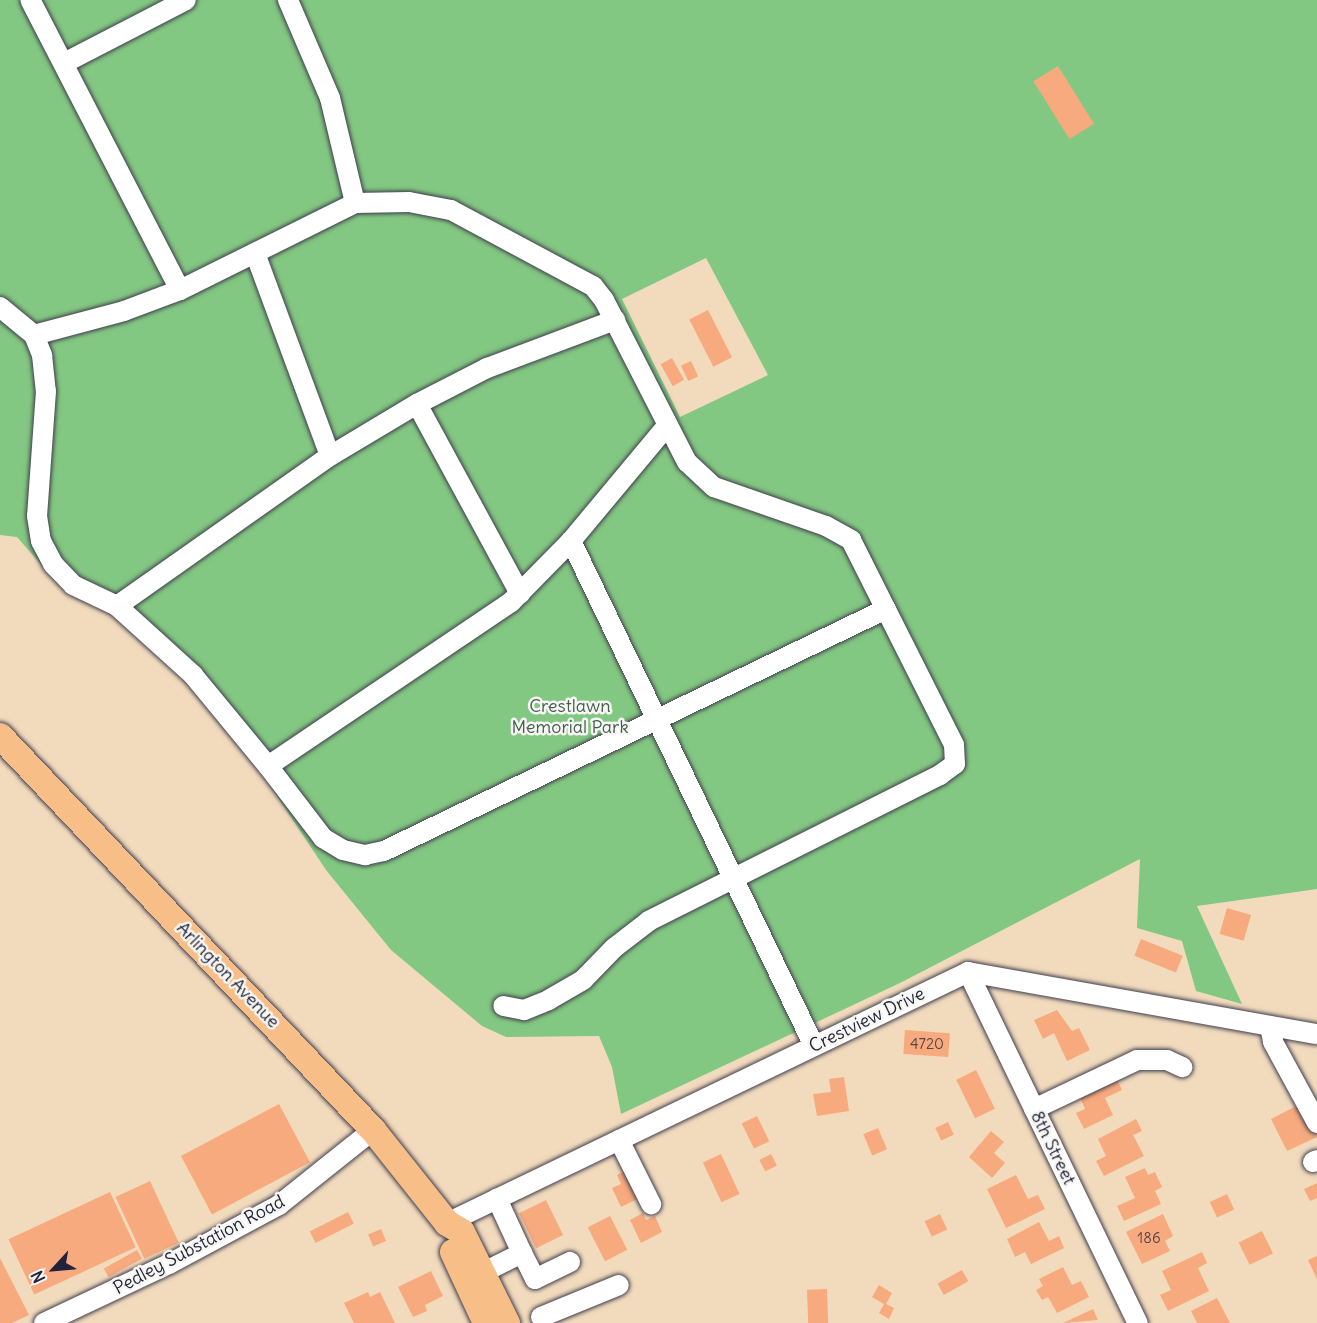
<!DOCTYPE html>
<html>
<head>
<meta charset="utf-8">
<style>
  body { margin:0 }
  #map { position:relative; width:1317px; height:1323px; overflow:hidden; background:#f2dbbd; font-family:Delius,sans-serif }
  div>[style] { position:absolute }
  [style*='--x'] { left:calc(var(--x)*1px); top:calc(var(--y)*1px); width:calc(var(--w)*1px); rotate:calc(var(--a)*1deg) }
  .green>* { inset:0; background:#83c882 }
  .building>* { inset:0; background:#f7aa7d; transform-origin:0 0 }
  .roads { filter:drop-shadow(0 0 2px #413e4e) drop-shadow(0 0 2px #413e4e) }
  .minor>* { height:20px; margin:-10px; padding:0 10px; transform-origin:10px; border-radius:10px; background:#fff }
  .major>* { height:26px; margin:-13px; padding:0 13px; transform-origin:13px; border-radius:13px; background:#f7be88 }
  span { translate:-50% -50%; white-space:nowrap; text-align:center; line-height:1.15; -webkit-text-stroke:5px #f6f6f2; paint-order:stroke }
  .number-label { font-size:15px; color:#57444c }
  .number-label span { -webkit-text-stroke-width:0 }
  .park-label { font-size:18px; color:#445c54 }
  .street-label { font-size:18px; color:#22223b }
  .north { position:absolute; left:24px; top:1239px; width:60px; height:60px; -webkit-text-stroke:4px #f6f6f2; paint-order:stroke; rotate:244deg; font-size:16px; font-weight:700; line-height:24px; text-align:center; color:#22223b }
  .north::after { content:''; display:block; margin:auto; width:21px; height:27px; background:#22223b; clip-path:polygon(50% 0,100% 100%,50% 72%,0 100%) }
</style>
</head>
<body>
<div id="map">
  <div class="green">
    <div style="clip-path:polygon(evenodd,0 0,1317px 0,1317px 889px,1197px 906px,1242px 1004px,1196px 991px,1182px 941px,1137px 928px,1140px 859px,900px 983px,621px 1114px,612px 1067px,599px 1036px,506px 1037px,482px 1026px,391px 950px,326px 870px,263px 775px,193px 687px,106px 608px,59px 585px,17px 537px,0 535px,0 0,706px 258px,768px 375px,680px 417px,622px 299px,706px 258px)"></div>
  </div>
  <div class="building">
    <div style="left:1058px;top:66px;width:68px;height:29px;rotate:58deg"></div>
    <div style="left:708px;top:310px;width:53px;height:21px;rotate:63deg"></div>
    <div style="left:672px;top:358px;width:25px;height:13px;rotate:61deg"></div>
    <div style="left:691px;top:361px;width:17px;height:11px;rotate:65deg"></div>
    <div style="left:1227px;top:908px;width:25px;height:27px;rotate:16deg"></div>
    <div style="left:1141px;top:939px;width:45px;height:18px;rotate:22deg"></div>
    <div style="clip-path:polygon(1057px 1010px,1072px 1031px,1079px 1028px,1090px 1050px,1067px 1061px,1054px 1033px,1043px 1039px,1034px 1020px)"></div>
    <div style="left:905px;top:1030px;width:45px;height:24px;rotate:4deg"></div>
    <div style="left:976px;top:1070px;width:43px;height:22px;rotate:64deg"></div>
    <div style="clip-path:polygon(1114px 1073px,1122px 1090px,1105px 1098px,1113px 1115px,1084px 1129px,1076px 1113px,1085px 1109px,1077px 1091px)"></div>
    <div style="clip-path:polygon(844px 1077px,849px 1111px,817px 1116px,813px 1094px,831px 1092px,829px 1079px)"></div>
    <div style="clip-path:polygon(1304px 1102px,1317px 1137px,1287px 1151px,1271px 1119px)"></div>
    <div style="left:279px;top:1104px;width:66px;height:111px;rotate:62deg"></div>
    <div style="left:757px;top:1116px;width:28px;height:17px;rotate:64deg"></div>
    <div style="clip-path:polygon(1136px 1119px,1142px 1131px,1133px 1135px,1144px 1156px,1104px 1176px,1096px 1161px,1106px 1156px,1098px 1139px)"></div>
    <div style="left:948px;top:1122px;width:14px;height:14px;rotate:65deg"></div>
    <div style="left:878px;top:1128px;width:23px;height:16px;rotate:67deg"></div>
    <div style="clip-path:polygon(991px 1131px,1004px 1142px,994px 1153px,1005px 1163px,992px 1178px,969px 1157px)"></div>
    <div style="left:721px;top:1154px;width:44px;height:20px;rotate:65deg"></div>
    <div style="left:771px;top:1154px;width:13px;height:13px;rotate:63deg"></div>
    <div style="clip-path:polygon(1145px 1168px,1148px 1175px,1155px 1172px,1162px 1187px,1155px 1191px,1161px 1204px,1124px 1221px,1117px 1206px,1135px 1198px,1125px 1177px)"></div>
    <div style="clip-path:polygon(630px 1169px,644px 1196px,621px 1207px,612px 1188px,621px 1184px,617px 1175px)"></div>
    <div style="clip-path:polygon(1016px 1175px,1028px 1199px,1038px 1195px,1045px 1209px,1006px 1228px,987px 1189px)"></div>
    <div style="left:150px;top:1181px;width:68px;height:38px;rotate:65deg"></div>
    <div style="clip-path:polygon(1317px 1183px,1317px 1198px,1310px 1201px,1304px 1189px)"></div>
    <div style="left:110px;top:1192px;width:61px;height:112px;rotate:65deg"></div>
    <div style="left:1227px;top:1194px;width:17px;height:19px;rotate:65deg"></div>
    <div style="left:546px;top:1200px;width:39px;height:30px;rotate:64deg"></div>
    <div style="left:348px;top:1212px;width:13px;height:43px;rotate:63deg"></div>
    <div style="clip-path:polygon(643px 1213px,646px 1220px,655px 1216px,662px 1232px,641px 1243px,630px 1220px)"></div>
    <div style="left:940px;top:1214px;width:17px;height:17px;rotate:65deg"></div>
    <div style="clip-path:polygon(1163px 1214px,1173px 1236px,1165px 1241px,1170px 1251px,1142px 1264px,1126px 1232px)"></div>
    <div style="left:610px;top:1216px;width:38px;height:25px;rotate:63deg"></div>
    <div style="clip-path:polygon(1039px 1222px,1049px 1241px,1059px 1236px,1064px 1248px,1031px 1264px,1025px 1252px,1015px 1257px,1007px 1239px)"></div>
    <div style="left:381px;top:1229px;width:13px;height:14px;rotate:67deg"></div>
    <div style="left:1262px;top:1231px;width:25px;height:26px;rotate:64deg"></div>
    <div style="left:137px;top:1250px;width:10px;height:38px;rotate:61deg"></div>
    <div style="clip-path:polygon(1202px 1252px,1207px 1263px,1198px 1268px,1209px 1291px,1168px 1311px,1160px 1295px,1171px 1290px,1162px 1271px)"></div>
    <div style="clip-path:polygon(1317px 1256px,1317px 1279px,1308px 1260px)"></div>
    <div style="clip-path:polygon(0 1258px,29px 1315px,12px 1323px,0 1323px)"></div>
    <div style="clip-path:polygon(1063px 1267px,1072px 1285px,1081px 1281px,1089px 1297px,1057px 1313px,1048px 1297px,1042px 1300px,1036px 1290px,1043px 1286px,1039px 1279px)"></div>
    <div style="left:962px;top:1270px;width:13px;height:28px;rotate:61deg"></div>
    <div style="clip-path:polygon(431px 1271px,443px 1296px,425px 1305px,427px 1311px,413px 1317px,398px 1287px)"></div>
    <div style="clip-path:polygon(879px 1285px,892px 1293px,886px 1304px,894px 1308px,889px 1319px,879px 1313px,884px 1304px,872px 1297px)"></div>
    <div style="left:827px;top:1289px;width:34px;height:20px;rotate:88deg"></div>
    <div style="clip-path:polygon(368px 1292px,370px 1297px,380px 1292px,395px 1323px,354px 1323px,344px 1303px)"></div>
    <div style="clip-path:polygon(1217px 1298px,1230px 1323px,1197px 1323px,1191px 1311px)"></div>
    <div style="clip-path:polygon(1093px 1309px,1098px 1320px,1063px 1323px)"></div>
  </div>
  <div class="roads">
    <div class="minor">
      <div style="--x:64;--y:63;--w:137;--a:-27.3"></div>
      <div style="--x:355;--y:203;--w:54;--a:-1.1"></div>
      <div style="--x:409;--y:202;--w:43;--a:10.8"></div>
      <div style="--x:451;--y:210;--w:161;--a:28.2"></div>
      <div style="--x:593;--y:286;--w:18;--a:52"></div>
      <div style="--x:604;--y:300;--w:182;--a:62.9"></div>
      <div style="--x:687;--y:462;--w:37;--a:43"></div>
      <div style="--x:714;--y:487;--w:119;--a:19.2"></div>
      <div style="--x:826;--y:526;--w:29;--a:29"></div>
      <div style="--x:851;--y:540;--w:229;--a:63.3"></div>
      <div style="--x:954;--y:745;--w:19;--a:87"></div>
      <div style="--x:955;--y:764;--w:19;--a:144"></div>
      <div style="--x:940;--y:775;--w:326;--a:153.4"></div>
      <div style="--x:649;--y:921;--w:44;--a:142.4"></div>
      <div style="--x:614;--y:948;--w:45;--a:134.1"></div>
      <div style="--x:583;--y:980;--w:39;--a:150"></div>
      <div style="--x:549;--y:1000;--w:27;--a:158"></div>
      <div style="--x:524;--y:1010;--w:21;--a:-169"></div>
      <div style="--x:255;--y:253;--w:216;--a:69.7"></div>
      <div style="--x:180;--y:290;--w:195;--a:-26.4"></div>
      <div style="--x:355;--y:203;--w:108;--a:-103.4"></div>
      <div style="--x:330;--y:98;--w:107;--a:-113.2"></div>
      <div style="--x:0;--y:307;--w:44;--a:39.5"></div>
      <div style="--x:34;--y:335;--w:93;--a:-14.9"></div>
      <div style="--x:124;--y:311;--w:60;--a:-20.6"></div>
      <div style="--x:180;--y:290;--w:326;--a:-117.3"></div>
      <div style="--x:34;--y:335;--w:22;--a:68"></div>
      <div style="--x:42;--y:355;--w:36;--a:84"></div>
      <div style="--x:46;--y:391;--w:125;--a:94.1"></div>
      <div style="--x:37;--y:516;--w:25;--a:81"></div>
      <div style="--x:41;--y:541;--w:26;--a:62"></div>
      <div style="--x:53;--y:564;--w:29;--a:46"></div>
      <div style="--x:73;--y:585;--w:49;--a:25.5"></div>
      <div style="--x:117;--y:606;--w:261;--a:-35.2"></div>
      <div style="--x:330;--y:456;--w:101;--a:-30.9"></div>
      <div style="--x:417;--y:404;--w:79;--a:-27.2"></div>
      <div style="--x:487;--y:368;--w:137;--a:-20.6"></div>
      <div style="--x:417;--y:404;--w:216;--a:61.5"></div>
      <div style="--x:571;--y:541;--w:560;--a:64.3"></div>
      <div style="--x:117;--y:606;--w:103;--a:42.2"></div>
      <div style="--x:193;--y:675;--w:118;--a:50.5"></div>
      <div style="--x:268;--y:766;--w:293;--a:-34"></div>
      <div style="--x:511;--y:602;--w:86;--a:-45.5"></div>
      <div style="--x:571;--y:541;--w:148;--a:-50.2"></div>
      <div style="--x:268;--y:766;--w:91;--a:52.6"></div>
      <div style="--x:323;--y:838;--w:23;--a:31"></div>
      <div style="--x:343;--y:850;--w:23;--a:13"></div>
      <div style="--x:365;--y:855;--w:19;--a:-12"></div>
      <div style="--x:384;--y:851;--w:557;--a:-25.74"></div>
      <div style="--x:968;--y:972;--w:390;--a:64.2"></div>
      <div style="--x:1270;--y:1026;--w:16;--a:79"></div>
      <div style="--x:1273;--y:1042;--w:92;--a:61.5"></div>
      <div style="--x:1034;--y:1109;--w:114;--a:-25.4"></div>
      <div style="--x:1137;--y:1060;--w:30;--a:0"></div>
      <div style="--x:1167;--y:1060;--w:17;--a:25"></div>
      <div style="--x:619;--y:1140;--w:72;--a:63.4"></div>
      <div style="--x:1313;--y:1162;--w:4;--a:-27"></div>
      <div style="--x:447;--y:1223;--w:578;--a:-25.72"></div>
      <div style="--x:968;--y:972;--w:354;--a:10.1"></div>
      <div style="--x:522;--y:1253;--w:29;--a:63"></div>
      <div style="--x:535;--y:1279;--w:39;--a:-26"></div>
      <div style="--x:482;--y:1273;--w:45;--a:-26.6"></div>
      <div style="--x:522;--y:1253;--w:60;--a:-114.8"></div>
      <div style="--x:541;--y:1317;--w:84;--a:-22.3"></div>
      <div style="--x:44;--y:1323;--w:138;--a:-25.3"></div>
      <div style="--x:169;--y:1264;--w:125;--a:-28.2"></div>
      <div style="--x:279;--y:1205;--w:120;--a:-38.6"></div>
    </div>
    <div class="major">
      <div style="--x:0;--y:736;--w:543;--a:46.57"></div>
      <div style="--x:373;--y:1130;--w:119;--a:51.5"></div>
      <div style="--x:447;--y:1223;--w:17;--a:31"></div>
      <div style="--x:462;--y:1232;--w:102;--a:63.7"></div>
      <div style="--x:453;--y:1252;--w:78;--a:65.1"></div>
    </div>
  </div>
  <div class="number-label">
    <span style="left:927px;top:1044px">4720</span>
    <span style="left:1149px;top:1238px">186</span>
  </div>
  <div class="park-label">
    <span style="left:570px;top:717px">Crestlawn<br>Memorial Park</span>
  </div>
  <div class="street-label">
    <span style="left:228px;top:975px;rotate:46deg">Arlington Avenue</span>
    <span style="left:867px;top:1020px;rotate:-26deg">Crestview Drive</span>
    <span style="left:1053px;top:1148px;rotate:64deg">8th Street</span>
    <span style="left:199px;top:1245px;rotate:-28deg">Pedley Substation Road</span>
  </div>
  <div class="north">N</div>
</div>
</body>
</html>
